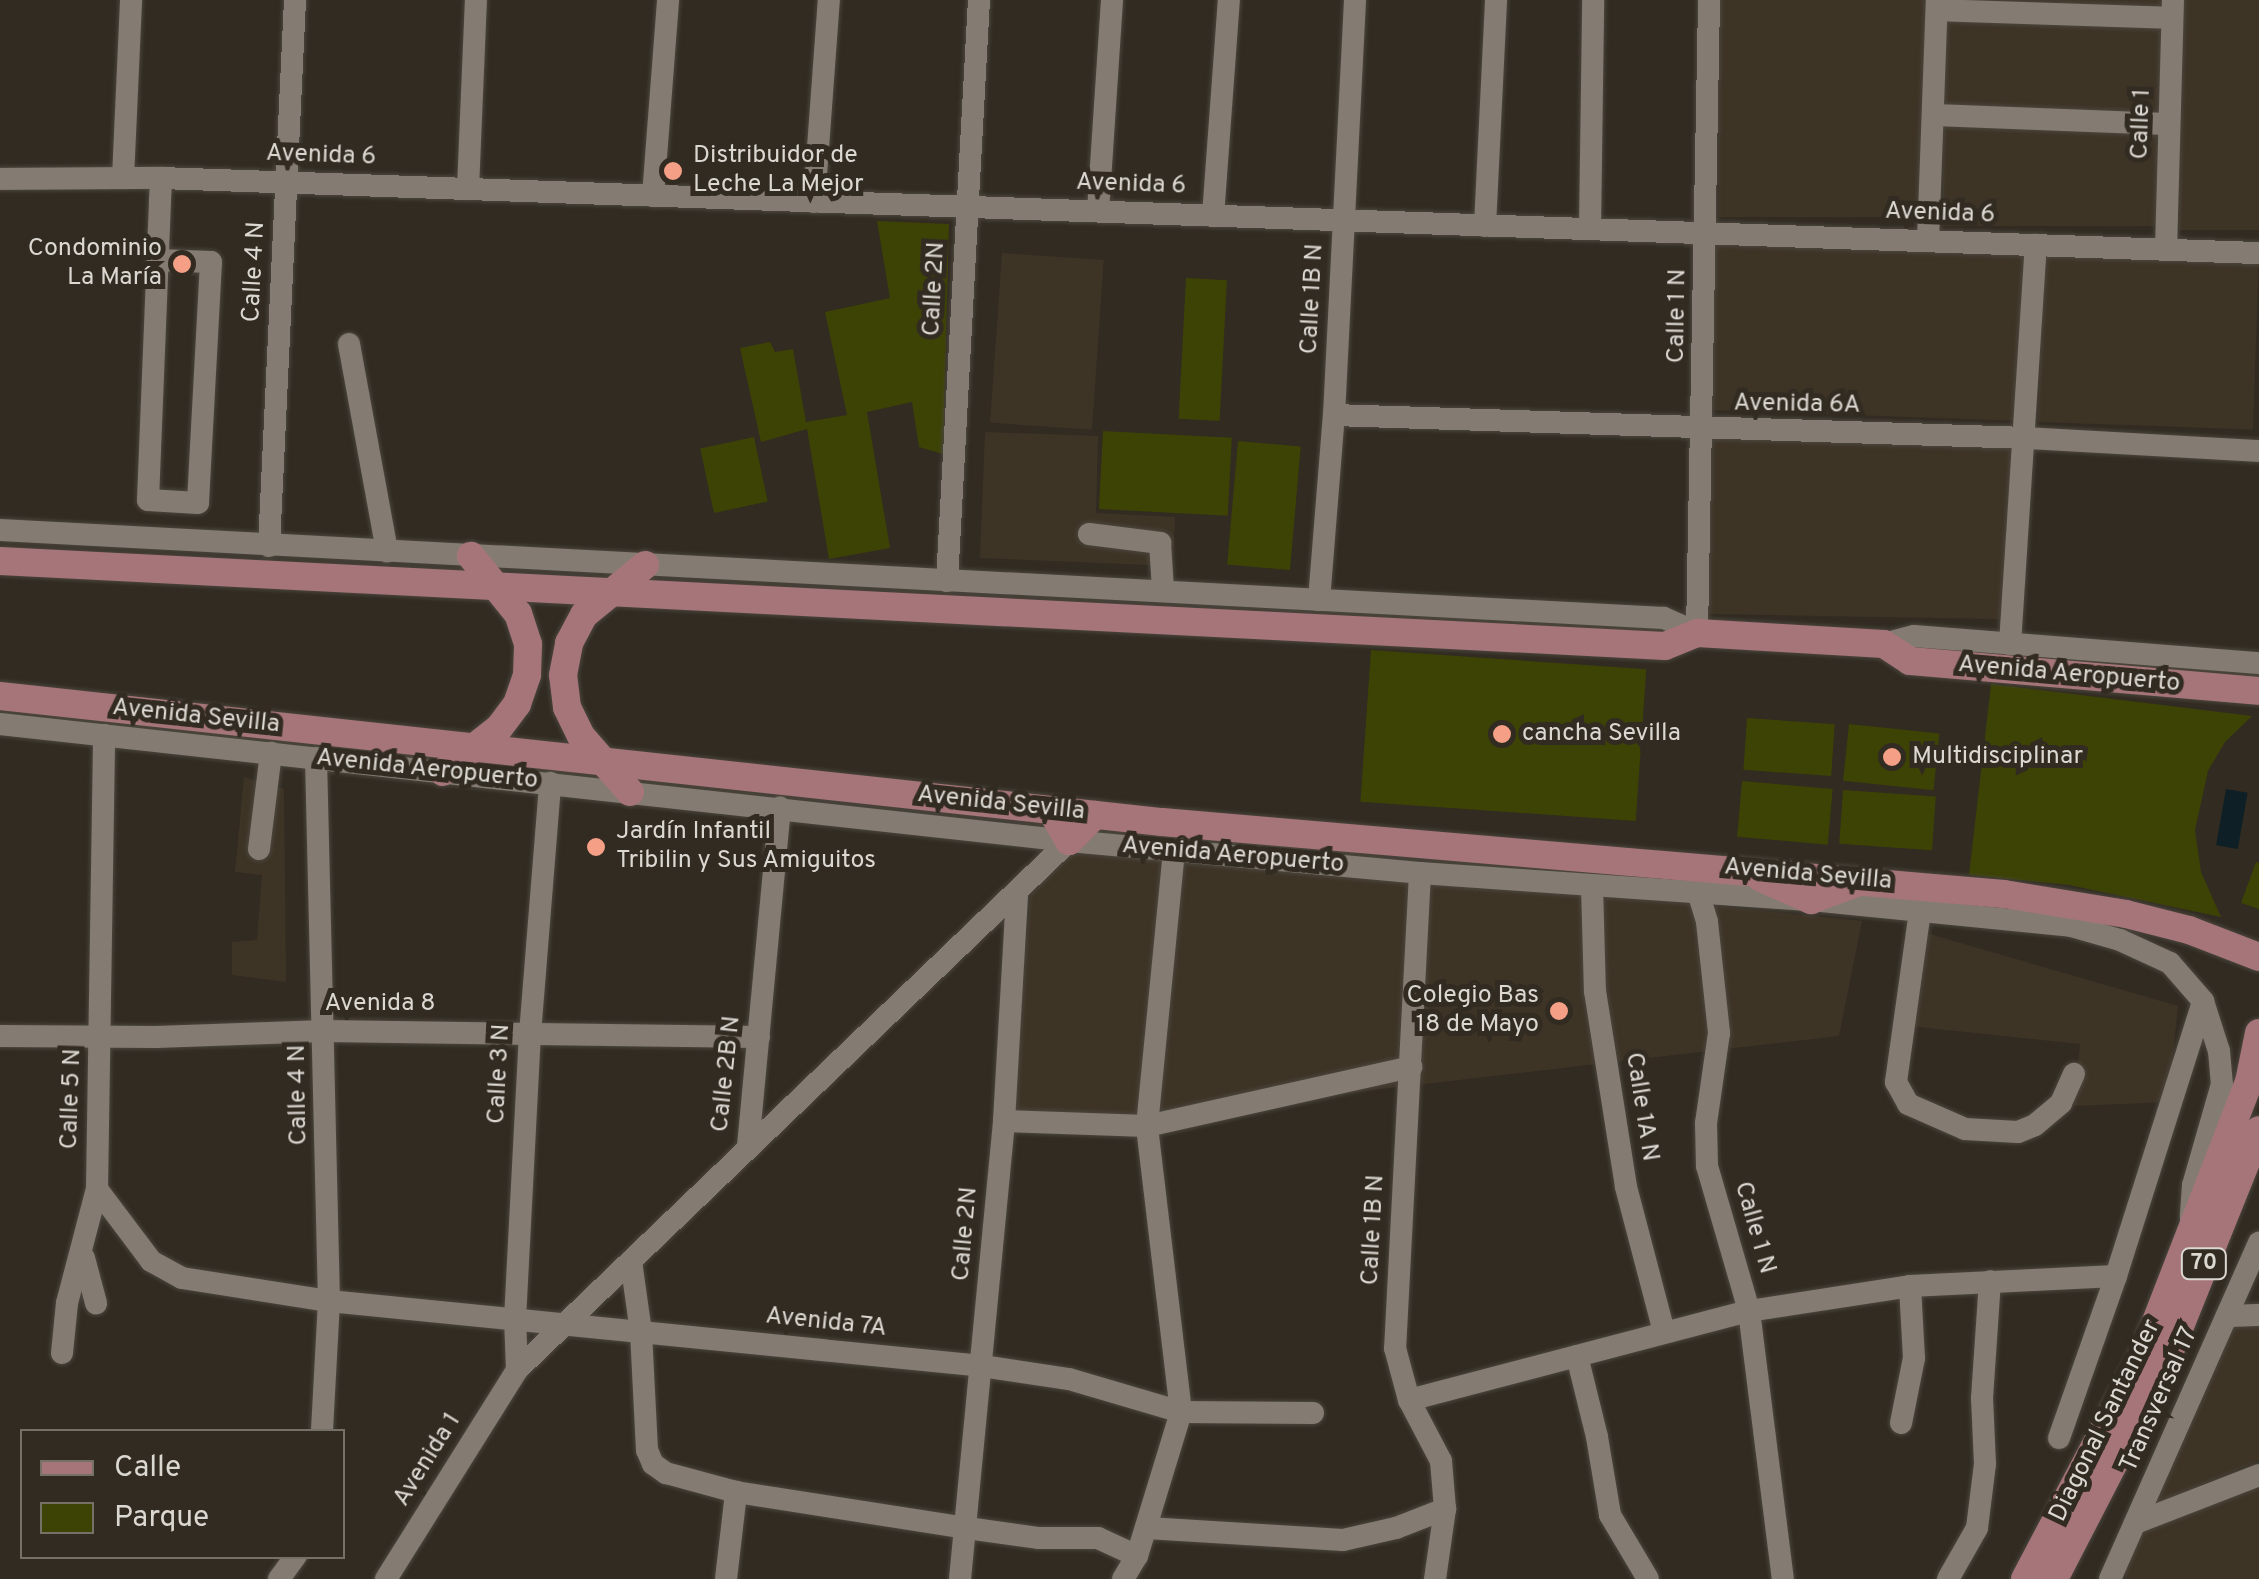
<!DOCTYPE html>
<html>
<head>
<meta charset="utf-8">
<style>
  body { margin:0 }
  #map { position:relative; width:2259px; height:1579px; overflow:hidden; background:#312b22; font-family:Overpass,sans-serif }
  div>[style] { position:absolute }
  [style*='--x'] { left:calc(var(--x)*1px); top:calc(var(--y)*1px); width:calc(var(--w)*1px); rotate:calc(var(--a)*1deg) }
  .built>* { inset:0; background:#3e3426; transform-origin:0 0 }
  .green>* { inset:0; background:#3d4305; transform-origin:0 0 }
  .water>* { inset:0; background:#0e2025; transform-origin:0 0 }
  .roads { filter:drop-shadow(0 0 2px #4b463e) drop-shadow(0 0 2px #4b463e) }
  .minor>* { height:22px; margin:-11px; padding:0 11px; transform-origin:11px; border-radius:11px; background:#847c72 }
  .major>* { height:28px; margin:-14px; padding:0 14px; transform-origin:14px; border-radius:14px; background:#a67579 }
  .dots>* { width:28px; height:28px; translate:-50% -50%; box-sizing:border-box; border:5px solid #312b22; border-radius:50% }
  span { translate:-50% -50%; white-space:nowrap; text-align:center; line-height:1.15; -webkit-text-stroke:10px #312b22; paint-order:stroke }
  .shield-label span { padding:2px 8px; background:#312b22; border:2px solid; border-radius:8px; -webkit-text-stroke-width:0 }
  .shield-label { font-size:22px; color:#dbd7d1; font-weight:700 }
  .street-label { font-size:25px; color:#dbd7d1 }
  .poi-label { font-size:25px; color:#dbd7d1 }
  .left { translate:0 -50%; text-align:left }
  .right { translate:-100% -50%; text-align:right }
  .legend { position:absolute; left:20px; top:1429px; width:325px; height:130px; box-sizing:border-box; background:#312b22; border:2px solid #757068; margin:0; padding:12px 18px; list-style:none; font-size:30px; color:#dbd7d1 }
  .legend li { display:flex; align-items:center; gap:20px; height:50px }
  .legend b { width:50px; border:2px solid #757068 }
</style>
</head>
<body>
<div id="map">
  <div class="built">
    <div style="left:1719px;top:0;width:206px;height:217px"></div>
    <div style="left:1943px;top:0;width:224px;height:226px"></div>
    <div style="left:2179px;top:0;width:80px;height:230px"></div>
    <div style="left:1711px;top:242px;width:318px;height:168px;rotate:2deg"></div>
    <div style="left:2044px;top:251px;width:215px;height:171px;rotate:2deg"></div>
    <div style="left:1002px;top:253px;width:102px;height:170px;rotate:4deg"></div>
    <div style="clip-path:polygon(985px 432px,1098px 436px,1096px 513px,1175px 517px,1173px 566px,980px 558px)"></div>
    <div style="left:1711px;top:434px;width:305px;height:180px;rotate:1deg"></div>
    <div style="clip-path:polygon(244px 777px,284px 789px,286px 982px,232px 975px,232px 942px,257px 940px,262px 875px,235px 872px)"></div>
    <div style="clip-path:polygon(1073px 847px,1534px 888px,1862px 921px,1839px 1036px,1142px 1117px,1012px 1115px,1031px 886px)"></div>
    <div style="clip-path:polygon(1919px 931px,2178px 1006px,2168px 1102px,2074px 1106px,2080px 1044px,1909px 1026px)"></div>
    <div style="clip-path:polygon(2259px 1323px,2259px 1460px,2153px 1505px,2231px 1324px)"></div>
    <div style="clip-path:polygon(2259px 1483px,2259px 1579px,2126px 1579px,2121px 1558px,2137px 1535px)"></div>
  </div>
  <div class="green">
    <div style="clip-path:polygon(877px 221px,949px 224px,943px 454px,919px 447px,912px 402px,867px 412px,890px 548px,829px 559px,807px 429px,761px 442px,740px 348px,770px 342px,775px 352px,793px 349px,806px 422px,847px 415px,825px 312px,890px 298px)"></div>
    <div style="left:1186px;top:278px;width:41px;height:141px;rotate:3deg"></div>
    <div style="left:1103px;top:431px;width:129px;height:78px;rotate:3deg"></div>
    <div style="left:754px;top:437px;width:66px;height:55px;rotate:78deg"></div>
    <div style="left:1238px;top:441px;width:63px;height:124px;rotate:5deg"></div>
    <div style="left:1371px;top:650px;width:276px;height:152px;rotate:4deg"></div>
    <div style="clip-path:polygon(1991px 684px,2252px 716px,2225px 742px,2208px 771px,2195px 830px,2201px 872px,2221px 917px,2069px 885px,1969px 875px)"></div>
    <div style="left:1747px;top:718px;width:88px;height:52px;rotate:4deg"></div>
    <div style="left:1849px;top:724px;width:91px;height:57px;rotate:6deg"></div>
    <div style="left:1742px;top:781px;width:91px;height:56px;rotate:5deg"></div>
    <div style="left:1843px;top:790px;width:93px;height:54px;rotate:4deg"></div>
    <div style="clip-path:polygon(2256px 862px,2259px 863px,2259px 909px,2241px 903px)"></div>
  </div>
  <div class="water">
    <div style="left:2226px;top:789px;width:22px;height:57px;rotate:10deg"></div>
  </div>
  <div class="roads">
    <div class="minor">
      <div style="--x:1937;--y:10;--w:235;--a:1.9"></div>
      <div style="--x:1933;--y:115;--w:236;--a:2.2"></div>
      <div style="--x:123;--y:178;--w:178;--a:-87.4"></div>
      <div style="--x:0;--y:179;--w:161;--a:-0.4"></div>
      <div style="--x:161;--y:178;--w:2099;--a:2.05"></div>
      <div style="--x:468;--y:189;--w:189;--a:-87.6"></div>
      <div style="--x:653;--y:196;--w:197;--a:-85.6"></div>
      <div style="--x:814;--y:202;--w:203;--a:-85.8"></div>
      <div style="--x:1098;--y:211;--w:211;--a:-86.2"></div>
      <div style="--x:1213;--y:216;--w:217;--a:-85.8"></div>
      <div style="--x:1485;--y:226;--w:226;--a:-87.2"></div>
      <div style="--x:1590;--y:229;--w:229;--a:-89.2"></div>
      <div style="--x:1928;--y:241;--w:241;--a:-87.9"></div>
      <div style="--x:2166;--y:250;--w:250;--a:-88.4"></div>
      <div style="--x:158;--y:260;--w:53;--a:2.2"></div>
      <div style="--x:211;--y:262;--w:241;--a:93.1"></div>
      <div style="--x:198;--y:503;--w:50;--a:-176.6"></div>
      <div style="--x:148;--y:500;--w:300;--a:-87.7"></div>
      <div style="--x:160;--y:200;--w:22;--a:-87"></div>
      <div style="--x:349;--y:344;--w:211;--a:79.6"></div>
      <div style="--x:1334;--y:415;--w:692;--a:1.9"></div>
      <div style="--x:2026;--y:438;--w:233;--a:3.2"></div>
      <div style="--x:0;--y:530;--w:1666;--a:3.03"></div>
      <div style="--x:1664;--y:618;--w:36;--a:24"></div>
      <div style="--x:1697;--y:633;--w:633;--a:-88.91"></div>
      <div style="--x:1089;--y:534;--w:72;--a:7.2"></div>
      <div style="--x:1160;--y:543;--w:47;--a:86.3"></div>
      <div style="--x:269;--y:546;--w:547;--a:-87.27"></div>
      <div style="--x:947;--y:581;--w:582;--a:-86.85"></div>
      <div style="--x:1319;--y:600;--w:186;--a:-85.4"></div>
      <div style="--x:1334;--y:415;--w:416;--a:-87.1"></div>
      <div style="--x:1884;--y:644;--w:31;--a:-15"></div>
      <div style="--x:1914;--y:636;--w:346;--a:4.5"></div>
      <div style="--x:2010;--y:644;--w:400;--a:-86.3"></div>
      <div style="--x:0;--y:724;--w:1075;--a:6.25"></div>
      <div style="--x:1069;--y:841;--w:352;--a:5.2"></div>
      <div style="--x:1420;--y:873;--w:392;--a:4"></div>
      <div style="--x:1811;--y:900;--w:261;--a:5.7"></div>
      <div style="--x:2071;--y:926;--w:51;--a:15.9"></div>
      <div style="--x:2120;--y:940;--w:55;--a:24.7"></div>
      <div style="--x:2170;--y:963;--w:50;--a:49"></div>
      <div style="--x:2203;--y:1001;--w:52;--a:72.3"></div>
      <div style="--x:2219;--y:1051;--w:33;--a:85"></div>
      <div style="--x:2222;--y:1084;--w:105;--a:106"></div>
      <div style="--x:2193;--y:1185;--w:32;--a:94"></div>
      <div style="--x:316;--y:758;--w:543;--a:88.63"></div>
      <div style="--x:329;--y:1301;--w:131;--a:93.1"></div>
      <div style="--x:259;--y:849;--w:97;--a:-82.9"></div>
      <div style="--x:1420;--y:873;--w:476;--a:93"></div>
      <div style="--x:1395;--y:1348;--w:54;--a:74.9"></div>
      <div style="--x:1409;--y:1400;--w:69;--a:62.3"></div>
      <div style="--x:1441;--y:1461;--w:48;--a:85.2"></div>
      <div style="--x:1445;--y:1509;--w:71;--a:98.1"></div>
      <div style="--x:1592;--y:886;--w:105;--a:88.4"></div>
      <div style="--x:1595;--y:991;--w:198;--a:81"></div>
      <div style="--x:1626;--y:1187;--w:150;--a:75.3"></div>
      <div style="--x:1698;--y:892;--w:31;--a:73"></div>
      <div style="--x:1707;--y:922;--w:112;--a:83.8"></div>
      <div style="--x:1719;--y:1033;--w:91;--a:98.2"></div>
      <div style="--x:1706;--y:1123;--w:43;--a:88.7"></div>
      <div style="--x:1707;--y:1166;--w:151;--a:73.8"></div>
      <div style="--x:1749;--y:1311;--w:270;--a:82.8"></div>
      <div style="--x:1920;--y:911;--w:173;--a:98"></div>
      <div style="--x:1896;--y:1082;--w:25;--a:61"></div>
      <div style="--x:1908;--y:1104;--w:62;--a:23.7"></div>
      <div style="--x:1965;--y:1129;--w:53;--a:3.2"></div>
      <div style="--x:2018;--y:1132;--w:18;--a:-22"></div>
      <div style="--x:2035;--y:1125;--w:34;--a:-40"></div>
      <div style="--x:2061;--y:1103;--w:32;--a:-66"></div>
      <div style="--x:0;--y:1036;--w:156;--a:0.4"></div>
      <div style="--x:156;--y:1037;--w:169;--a:-2"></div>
      <div style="--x:325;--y:1031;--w:434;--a:0.8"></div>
      <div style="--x:1004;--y:1121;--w:143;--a:2"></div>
      <div style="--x:1147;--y:1126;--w:271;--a:-12.6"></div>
      <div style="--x:748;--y:1146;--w:340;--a:-84.6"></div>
      <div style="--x:97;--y:1189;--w:90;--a:53.1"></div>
      <div style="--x:151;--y:1261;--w:35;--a:29"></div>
      <div style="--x:182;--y:1278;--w:149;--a:8.9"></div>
      <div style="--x:329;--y:1301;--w:656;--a:5.68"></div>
      <div style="--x:982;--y:1366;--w:88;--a:8.5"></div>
      <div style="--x:1069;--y:1379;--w:117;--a:16.4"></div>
      <div style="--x:1181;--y:1412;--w:132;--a:0.4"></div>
      <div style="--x:84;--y:1258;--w:47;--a:75.1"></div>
      <div style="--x:631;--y:1261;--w:72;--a:82"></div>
      <div style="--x:641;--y:1332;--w:118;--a:87.1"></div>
      <div style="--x:647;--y:1450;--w:15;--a:67"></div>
      <div style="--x:653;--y:1464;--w:16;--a:35"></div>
      <div style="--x:666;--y:1473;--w:73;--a:15.2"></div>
      <div style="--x:736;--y:1492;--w:234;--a:8.9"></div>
      <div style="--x:967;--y:1528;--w:73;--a:7.9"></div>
      <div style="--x:1039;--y:1538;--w:59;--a:0"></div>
      <div style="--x:1098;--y:1538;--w:43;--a:24.8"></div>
      <div style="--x:2227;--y:1316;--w:32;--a:-2"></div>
      <div style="--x:62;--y:1353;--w:50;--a:-84.3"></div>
      <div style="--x:67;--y:1303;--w:118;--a:-75.3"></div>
      <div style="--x:97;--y:1189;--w:454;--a:-89.1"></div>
      <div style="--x:1577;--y:1356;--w:83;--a:76.1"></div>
      <div style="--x:1597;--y:1437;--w:79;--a:80.5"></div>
      <div style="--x:1610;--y:1515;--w:74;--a:59.3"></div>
      <div style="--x:517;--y:1370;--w:51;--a:-92.2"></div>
      <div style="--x:515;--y:1319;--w:285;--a:-87"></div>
      <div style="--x:530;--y:1034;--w:252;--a:-85.4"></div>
      <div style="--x:1409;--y:1400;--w:351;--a:-14.7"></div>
      <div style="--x:1749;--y:1311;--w:163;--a:-8.8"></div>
      <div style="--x:1910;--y:1286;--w:206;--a:-2.8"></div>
      <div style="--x:1901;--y:1423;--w:66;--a:-78.7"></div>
      <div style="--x:1914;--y:1358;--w:72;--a:-93.2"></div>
      <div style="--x:2059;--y:1438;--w:172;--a:-70.6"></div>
      <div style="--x:2116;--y:1276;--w:288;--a:-72.4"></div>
      <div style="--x:2138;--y:1522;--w:130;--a:-21.2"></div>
      <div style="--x:1147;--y:1528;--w:196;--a:3.5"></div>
      <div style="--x:1343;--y:1540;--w:54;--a:-12.8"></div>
      <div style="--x:1396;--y:1528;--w:53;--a:-21.2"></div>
      <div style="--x:279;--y:1579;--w:29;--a:-54"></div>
      <div style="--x:386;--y:1579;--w:247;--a:-57.9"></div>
      <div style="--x:517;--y:1370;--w:765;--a:-43.78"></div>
      <div style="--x:726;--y:1579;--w:88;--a:-83.4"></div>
      <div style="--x:960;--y:1579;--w:460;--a:-84.5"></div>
      <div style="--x:1004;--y:1121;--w:228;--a:-86.7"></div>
      <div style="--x:1123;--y:1579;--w:27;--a:-59"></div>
      <div style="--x:1137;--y:1556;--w:151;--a:-73"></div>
      <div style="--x:1181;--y:1412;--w:288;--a:-96.8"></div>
      <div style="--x:1147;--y:1126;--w:276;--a:-84.4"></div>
      <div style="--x:1948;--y:1579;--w:59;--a:-60.4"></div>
      <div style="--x:1977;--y:1528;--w:64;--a:-82.9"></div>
      <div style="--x:1985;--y:1464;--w:66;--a:-92.6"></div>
      <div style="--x:1982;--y:1398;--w:117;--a:-86.1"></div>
      <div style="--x:2110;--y:1579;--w:368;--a:-66.1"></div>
    </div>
    <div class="major">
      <div style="--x:0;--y:561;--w:1667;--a:2.92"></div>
      <div style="--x:1665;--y:646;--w:35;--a:-22"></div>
      <div style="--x:1697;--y:633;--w:187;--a:3.4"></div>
      <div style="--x:1884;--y:644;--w:31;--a:33"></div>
      <div style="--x:1910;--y:661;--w:350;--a:4.9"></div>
      <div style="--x:0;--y:696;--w:1169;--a:6.19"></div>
      <div style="--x:1162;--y:822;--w:845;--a:4.89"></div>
      <div style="--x:2004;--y:894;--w:124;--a:9.3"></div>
      <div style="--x:2126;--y:914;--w:65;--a:14.3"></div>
      <div style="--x:2189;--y:930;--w:75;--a:21.1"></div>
      <div style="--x:443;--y:772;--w:71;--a:-38.2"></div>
      <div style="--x:499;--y:728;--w:30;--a:-53"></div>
      <div style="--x:517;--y:704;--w:31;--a:-71"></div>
      <div style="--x:527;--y:675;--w:31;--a:-88"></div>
      <div style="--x:528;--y:644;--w:32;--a:-108"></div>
      <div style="--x:518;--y:614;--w:75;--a:-129"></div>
      <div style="--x:630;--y:792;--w:74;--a:-131.2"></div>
      <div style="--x:581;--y:736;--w:32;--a:-116"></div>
      <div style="--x:567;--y:707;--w:32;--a:-97"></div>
      <div style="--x:563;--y:675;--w:33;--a:-79"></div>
      <div style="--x:569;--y:643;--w:32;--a:-62"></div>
      <div style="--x:584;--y:615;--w:79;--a:-39.3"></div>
      <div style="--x:1051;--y:810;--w:36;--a:60"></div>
      <div style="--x:1069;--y:841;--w:37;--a:-45"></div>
      <div style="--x:1761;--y:878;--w:55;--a:23.7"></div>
      <div style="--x:1811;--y:900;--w:48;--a:-20.7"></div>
      <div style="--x:2025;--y:1579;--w:253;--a:-62.2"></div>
      <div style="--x:2143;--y:1355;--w:293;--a:-68.8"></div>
      <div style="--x:2249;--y:1082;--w:50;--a:-78.5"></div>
      <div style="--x:2054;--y:1579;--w:240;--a:-62.7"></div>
      <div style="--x:2164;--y:1366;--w:254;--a:-68.1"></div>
    </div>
  </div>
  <div class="dots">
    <div style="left:673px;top:171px;background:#f49f86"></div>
    <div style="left:182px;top:264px;background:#f49f86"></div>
    <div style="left:1502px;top:734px;background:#f49f86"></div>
    <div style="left:1892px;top:757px;background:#f49f86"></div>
    <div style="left:596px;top:847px;background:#f49f86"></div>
    <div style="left:1559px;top:1011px;background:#f49f86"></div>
  </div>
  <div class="shield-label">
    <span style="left:2204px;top:1264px">70</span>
  </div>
  <div class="street-label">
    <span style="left:2142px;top:124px;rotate:-88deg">Calle 1</span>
    <span style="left:321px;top:156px;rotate:2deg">Avenida 6</span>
    <span style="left:1131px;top:185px;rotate:2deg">Avenida 6</span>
    <span style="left:1940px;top:214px;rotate:2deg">Avenida 6</span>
    <span style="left:255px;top:272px;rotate:-87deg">Calle 4 N</span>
    <span style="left:935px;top:289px;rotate:-87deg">Calle 2N</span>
    <span style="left:1313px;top:299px;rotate:-87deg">Calle 1B N</span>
    <span style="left:1678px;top:316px;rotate:-89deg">Calle 1 N</span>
    <span style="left:1797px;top:405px;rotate:1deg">Avenida 6A</span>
    <span style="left:2069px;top:675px;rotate:5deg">Avenida Aeropuerto</span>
    <span style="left:196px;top:717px;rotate:6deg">Avenida Sevilla</span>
    <span style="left:427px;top:770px;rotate:6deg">Avenida Aeropuerto</span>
    <span style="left:1001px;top:804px;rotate:6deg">Avenida Sevilla</span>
    <span style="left:1233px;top:856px;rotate:5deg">Avenida Aeropuerto</span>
    <span style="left:1808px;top:875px;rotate:5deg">Avenida Sevilla</span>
    <span style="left:380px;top:1004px">Avenida 8</span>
    <span style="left:500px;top:1074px;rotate:-87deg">Calle 3 N</span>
    <span style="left:727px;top:1074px;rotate:-84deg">Calle 2B N</span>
    <span style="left:299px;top:1095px;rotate:-91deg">Calle 4 N</span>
    <span style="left:72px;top:1099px;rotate:-88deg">Calle 5 N</span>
    <span style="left:1641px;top:1107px;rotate:81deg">Calle 1A N</span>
    <span style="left:1754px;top:1228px;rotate:74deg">Calle 1 N</span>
    <span style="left:1374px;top:1230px;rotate:-87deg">Calle 1B N</span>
    <span style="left:966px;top:1234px;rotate:-85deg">Calle 2N</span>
    <span style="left:826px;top:1323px;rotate:6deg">Avenida 7A</span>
    <span style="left:2160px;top:1400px;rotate:-66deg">Transversal 17</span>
    <span style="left:2106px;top:1421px;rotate:-64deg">Diagonal Santander</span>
    <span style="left:428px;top:1460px;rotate:-58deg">Avenida 1</span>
  </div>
  <div class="poi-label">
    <span class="left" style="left:693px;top:171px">Distribuidor de<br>Leche La Mejor</span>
    <span class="right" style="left:162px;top:264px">Condominio<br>La María</span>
    <span class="left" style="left:1522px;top:734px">cancha Sevilla</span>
    <span class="left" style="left:1912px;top:757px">Multidisciplinar</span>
    <span class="left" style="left:616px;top:847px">Jardín Infantil<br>Tribilin y Sus Amiguitos</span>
    <span class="right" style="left:1539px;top:1011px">Colegio Bas<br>18 de Mayo</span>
  </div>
  <ul class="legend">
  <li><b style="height:12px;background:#a67579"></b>Calle</li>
  <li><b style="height:28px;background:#3d4305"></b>Parque</li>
  </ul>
</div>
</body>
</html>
